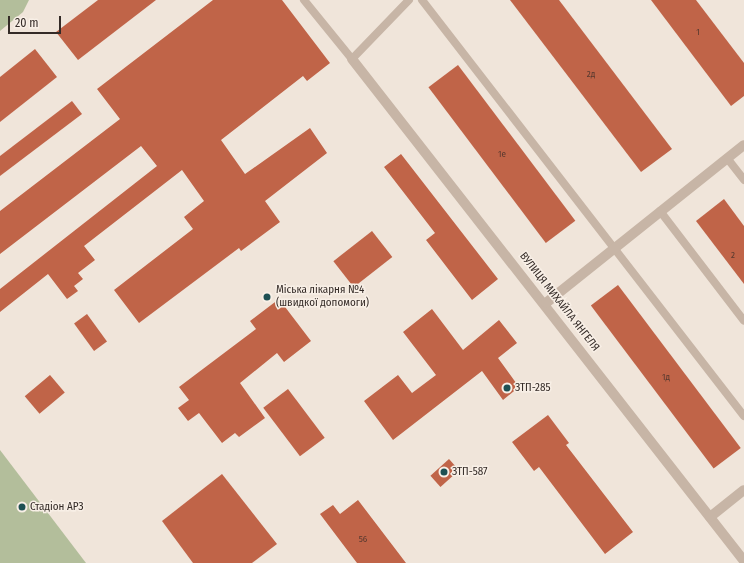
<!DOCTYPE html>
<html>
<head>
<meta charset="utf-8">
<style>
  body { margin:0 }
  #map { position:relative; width:744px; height:563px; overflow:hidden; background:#f0e5da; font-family:"Fira Sans Condensed",sans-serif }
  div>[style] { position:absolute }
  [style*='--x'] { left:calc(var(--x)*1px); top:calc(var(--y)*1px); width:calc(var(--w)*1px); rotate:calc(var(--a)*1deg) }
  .green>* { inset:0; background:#b3be9b }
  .building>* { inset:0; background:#c06448; transform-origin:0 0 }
  .lane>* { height:8px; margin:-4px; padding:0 4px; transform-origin:4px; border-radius:4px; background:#c7b5a6 }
  .street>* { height:10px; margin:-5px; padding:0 5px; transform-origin:5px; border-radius:5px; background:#c7b5a6 }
  .dots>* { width:11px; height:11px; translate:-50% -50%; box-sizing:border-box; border:2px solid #f8efe6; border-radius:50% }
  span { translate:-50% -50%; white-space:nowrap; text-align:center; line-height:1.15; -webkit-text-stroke:3px #f8efe6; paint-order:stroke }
  .number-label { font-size:9px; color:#57392f }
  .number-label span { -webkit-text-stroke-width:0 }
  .poi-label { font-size:11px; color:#342b27 }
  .left { translate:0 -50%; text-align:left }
  .street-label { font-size:11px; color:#342b27 }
  .scale { position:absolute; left:8px; top:16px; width:53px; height:18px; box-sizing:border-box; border:2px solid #342b27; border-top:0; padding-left:5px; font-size:12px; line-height:14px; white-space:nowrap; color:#342b27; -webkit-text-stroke:3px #f8efe6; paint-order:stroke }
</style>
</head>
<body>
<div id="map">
  <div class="green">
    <div style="clip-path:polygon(0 0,29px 0,23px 12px,0 31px)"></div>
    <div style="clip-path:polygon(0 450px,86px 563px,0 563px)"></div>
  </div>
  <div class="building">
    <div style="clip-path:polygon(98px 0,156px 0,78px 60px,56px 32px)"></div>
    <div style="clip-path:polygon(213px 0,282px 0,330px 63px,307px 81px,303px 76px,221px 140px,245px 174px,310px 128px,327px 153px,265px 201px,280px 222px,241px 251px,239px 248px,139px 323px,114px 290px,193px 229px,184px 217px,204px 201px,182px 170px,84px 246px,95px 260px,78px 273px,83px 279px,74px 286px,78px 291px,67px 299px,48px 274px,0 312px,0 289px,157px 166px,141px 146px,0 254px,0 211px,120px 119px,97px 89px)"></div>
    <div style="clip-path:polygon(510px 0,559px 0,672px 149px,641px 172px)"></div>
    <div style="clip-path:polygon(651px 0,696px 0,744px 63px,744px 96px,731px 106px)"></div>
    <div style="clip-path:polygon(35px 49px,57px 77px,0 122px,0 77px)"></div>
    <div style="left:458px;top:65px;width:195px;height:37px;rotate:53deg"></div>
    <div style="clip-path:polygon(72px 101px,82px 114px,0 176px,0 156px)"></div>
    <div style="clip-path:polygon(401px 154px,498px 279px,472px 300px,426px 240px,435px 233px,384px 167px)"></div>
    <div style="clip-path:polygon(724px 199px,744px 226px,744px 284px,696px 221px)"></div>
    <div style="left:372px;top:231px;width:33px;height:49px;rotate:52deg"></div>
    <div style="left:618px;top:285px;width:204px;height:34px;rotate:53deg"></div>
    <div style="clip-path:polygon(279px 299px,311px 341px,284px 362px,277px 353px,240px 383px,265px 418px,239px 437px,235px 433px,222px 443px,199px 413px,188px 421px,178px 408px,189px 400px,179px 387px,256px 329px,250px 321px)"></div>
    <div style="clip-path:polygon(432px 309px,463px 350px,499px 320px,517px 343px,498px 358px,519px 387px,503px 400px,482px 371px,393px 440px,364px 401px,398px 375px,412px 393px,436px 375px,403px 332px)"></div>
    <div style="left:87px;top:314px;width:34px;height:16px;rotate:54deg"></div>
    <div style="left:50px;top:375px;width:23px;height:33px;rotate:50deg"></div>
    <div style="left:288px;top:389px;width:61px;height:31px;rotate:53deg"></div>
    <div style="clip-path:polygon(548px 415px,569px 443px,566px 445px,633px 532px,605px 554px,539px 467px,534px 471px,512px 442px)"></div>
    <div style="left:449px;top:459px;width:15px;height:25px;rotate:48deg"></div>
    <div style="clip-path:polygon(222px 474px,277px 544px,252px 563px,193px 563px,162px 521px)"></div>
    <div style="clip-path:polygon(358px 500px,406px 563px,357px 563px,320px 514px,333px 505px,340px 514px)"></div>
  </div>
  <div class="lane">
    <div style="--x:304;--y:0;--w:76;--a:50.9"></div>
    <div style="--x:352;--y:59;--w:82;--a:-46"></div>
    <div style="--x:422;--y:0;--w:526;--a:52.26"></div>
    <div style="--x:727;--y:158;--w:28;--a:52"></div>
    <div style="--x:660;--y:211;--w:138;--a:52.6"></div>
  </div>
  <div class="street">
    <div style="--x:352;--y:59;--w:637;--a:52.01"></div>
    <div style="--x:546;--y:303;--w:253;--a:-38.6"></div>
    <div style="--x:710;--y:517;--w:43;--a:-38.5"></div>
  </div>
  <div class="dots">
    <div style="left:267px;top:297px;background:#1e5053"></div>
    <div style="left:507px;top:388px;background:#1e5053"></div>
    <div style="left:444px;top:472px;background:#1e5053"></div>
    <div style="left:22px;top:507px;background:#1e5053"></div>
  </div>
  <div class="number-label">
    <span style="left:698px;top:32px">1</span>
    <span style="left:591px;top:74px">2д</span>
    <span style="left:502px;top:154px">1е</span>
    <span style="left:733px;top:255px">2</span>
    <span style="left:666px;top:377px">1д</span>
    <span style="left:363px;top:539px">56</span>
  </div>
  <div class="poi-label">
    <span class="left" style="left:276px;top:297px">Міська лікарня №4<br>(швидкої допомоги)</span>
    <span class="left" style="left:515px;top:388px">ЗТП-285</span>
    <span class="left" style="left:452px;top:472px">ЗТП-587</span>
    <span class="left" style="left:30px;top:507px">Стадіон АРЗ</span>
  </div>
  <div class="street-label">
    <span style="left:559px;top:302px;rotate:52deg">ВУЛИЦЯ МИХАЙЛА ЯНГЕЛЯ</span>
  </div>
  <div class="scale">20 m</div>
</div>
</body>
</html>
